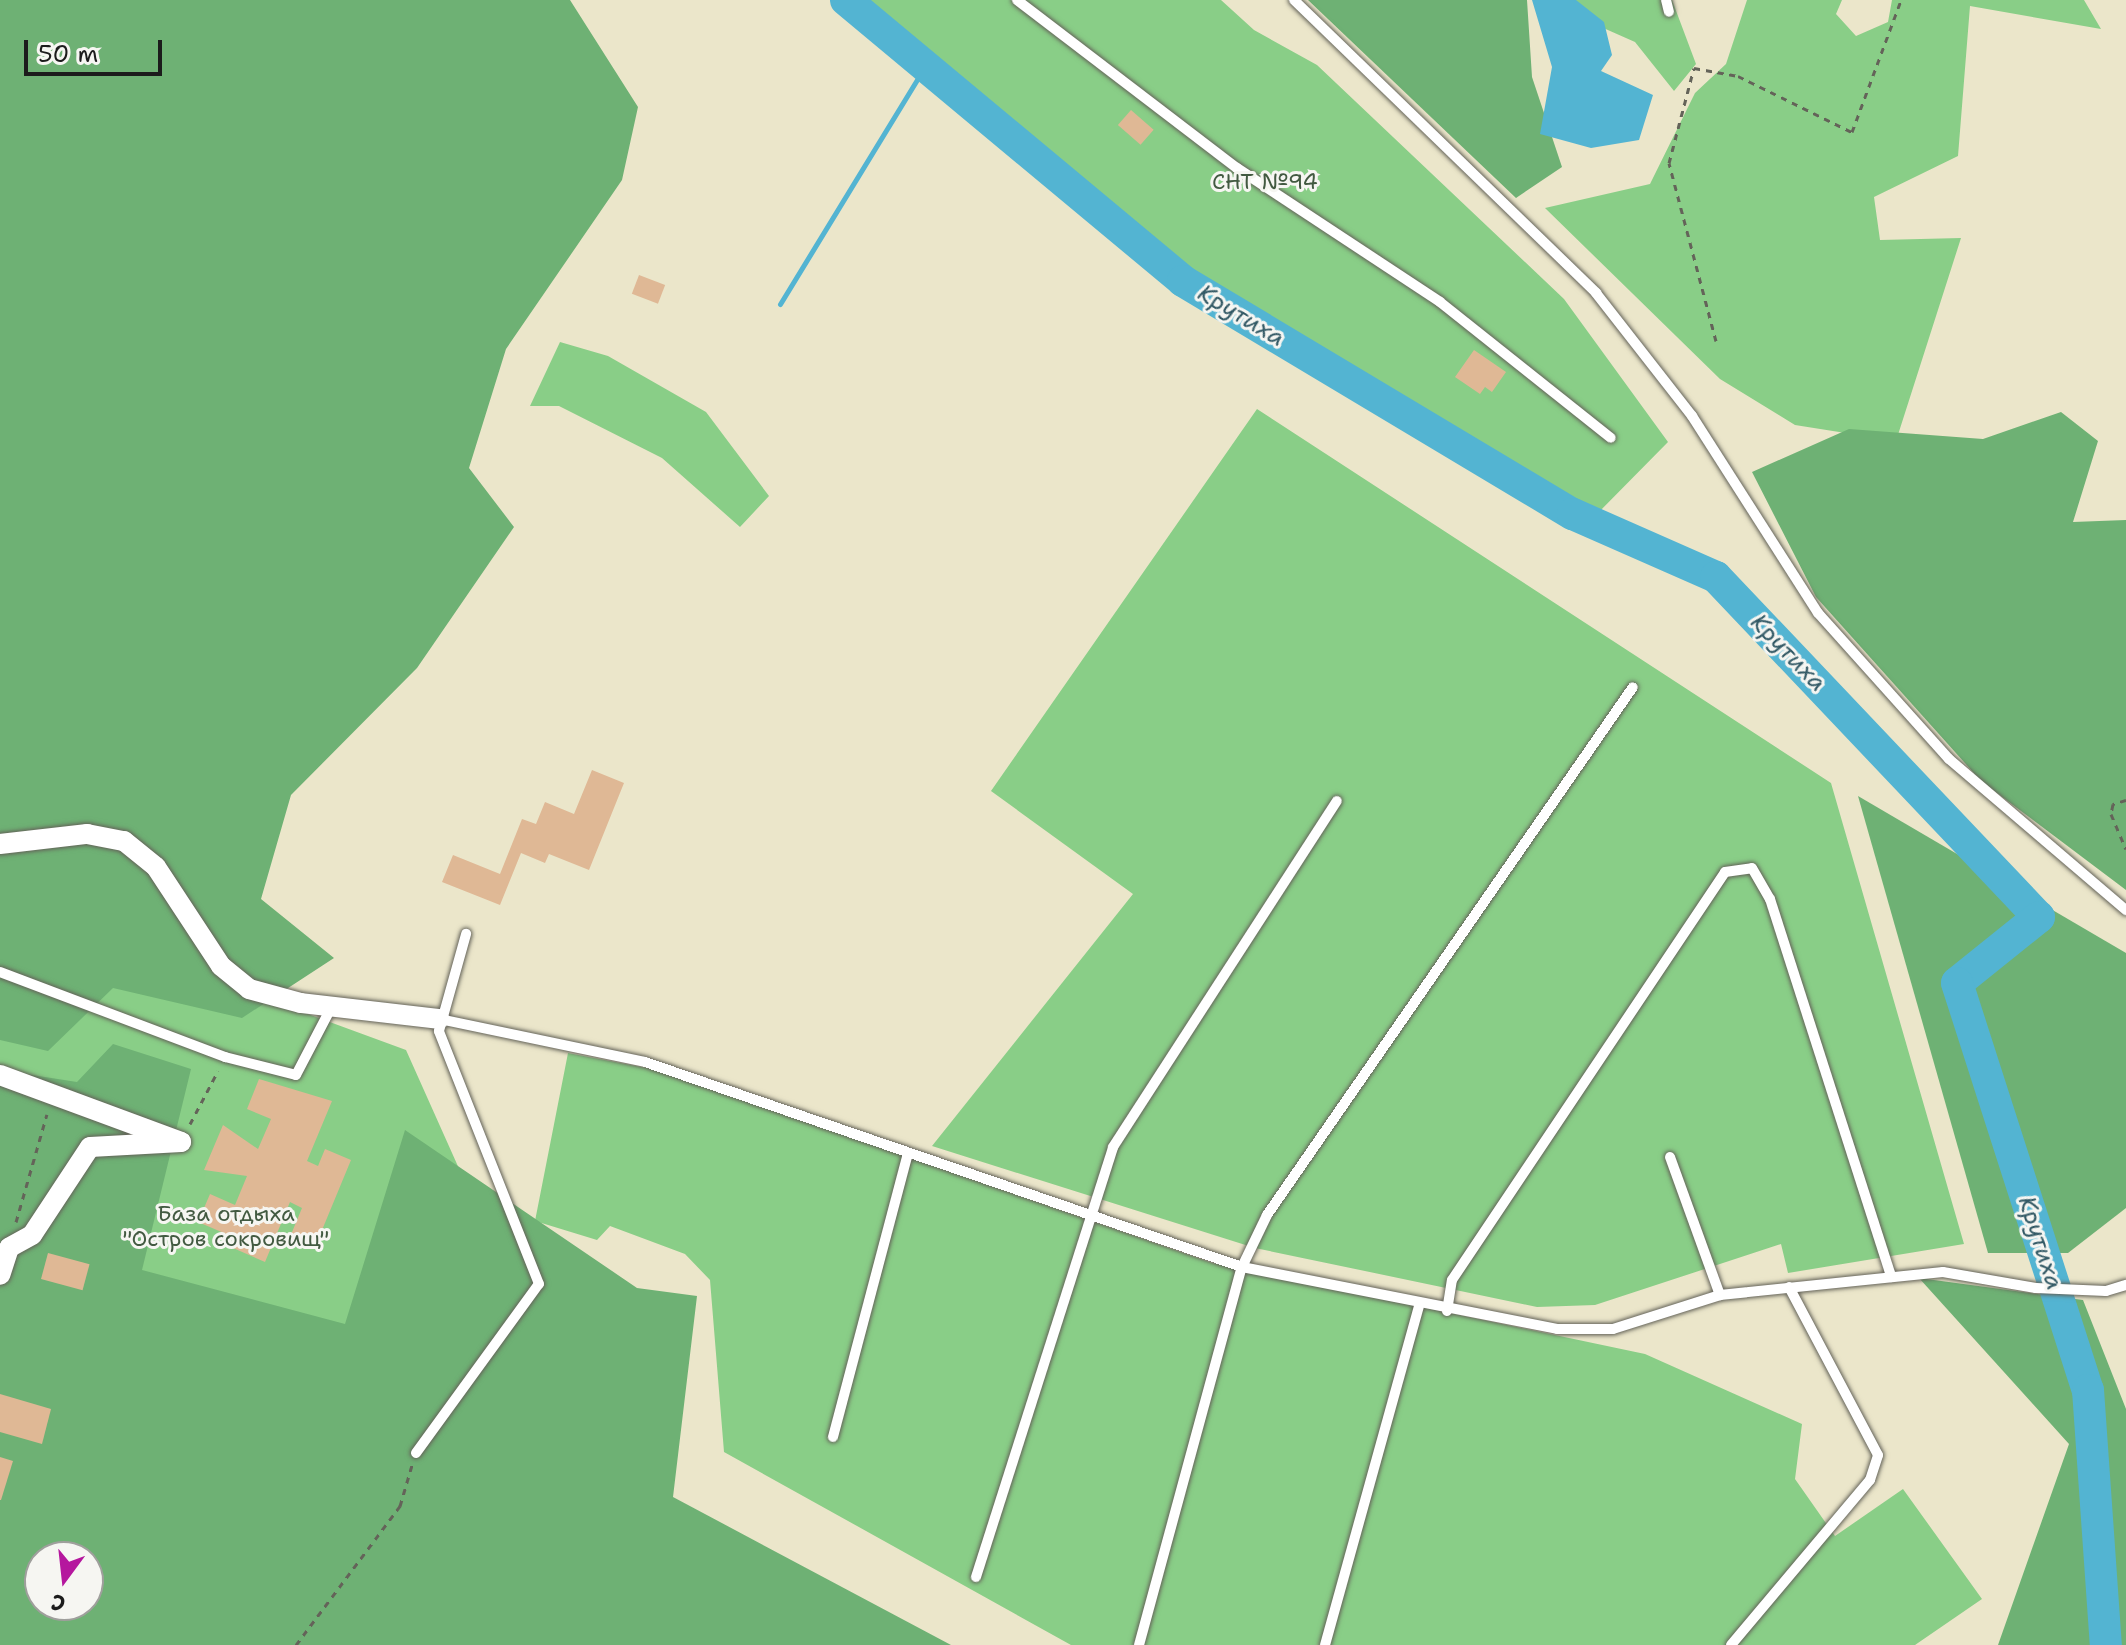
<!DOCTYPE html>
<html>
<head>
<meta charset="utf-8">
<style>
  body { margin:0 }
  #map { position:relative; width:2126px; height:1645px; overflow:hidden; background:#ebe6ca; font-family:"Shantell Sans",sans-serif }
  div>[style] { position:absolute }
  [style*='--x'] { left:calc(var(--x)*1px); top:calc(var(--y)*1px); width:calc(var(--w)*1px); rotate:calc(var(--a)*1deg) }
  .green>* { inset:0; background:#89ce87 }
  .forest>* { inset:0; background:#6eb174 }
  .water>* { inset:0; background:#53b4d2 }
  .stream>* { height:5px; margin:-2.5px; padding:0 2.5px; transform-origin:2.5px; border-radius:2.5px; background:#53b4d2 }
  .river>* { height:32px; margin:-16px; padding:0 16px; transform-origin:16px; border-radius:16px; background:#53b4d2 }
  .building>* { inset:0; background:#dfb895; transform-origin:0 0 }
  .path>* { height:3px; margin-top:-1.5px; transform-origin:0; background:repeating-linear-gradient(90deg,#646359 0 6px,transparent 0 12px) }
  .roads { filter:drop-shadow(0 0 2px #646359) drop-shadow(0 0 2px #646359) }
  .lane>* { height:10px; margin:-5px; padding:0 5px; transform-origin:5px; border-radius:5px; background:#fff }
  .street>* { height:20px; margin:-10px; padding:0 10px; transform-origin:10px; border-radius:10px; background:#fff }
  span { translate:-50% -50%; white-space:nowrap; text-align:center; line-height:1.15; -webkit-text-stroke:6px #f6f6f2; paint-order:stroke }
  .park-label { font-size:22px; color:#425a41 }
  .water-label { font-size:24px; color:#325965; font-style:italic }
  .north { position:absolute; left:24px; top:1541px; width:80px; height:80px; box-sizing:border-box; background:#f6f6f2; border:2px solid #9f9f9c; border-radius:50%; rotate:195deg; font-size:22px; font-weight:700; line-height:32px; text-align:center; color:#1c1c1c }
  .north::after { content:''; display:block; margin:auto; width:28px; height:36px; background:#b5179e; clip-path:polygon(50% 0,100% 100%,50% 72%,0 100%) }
  .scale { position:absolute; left:24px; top:40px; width:138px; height:36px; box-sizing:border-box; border:4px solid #1c1c1c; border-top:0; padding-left:10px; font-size:24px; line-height:28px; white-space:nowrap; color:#1c1c1c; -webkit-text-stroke:6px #f6f6f2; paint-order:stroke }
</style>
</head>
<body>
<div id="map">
  <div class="green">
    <div style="clip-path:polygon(862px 0,1221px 0,1254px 30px,1317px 65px,1564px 299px,1668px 442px,1595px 516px,1197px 285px)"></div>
    <div style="clip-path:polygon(1571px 0,1672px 0,1696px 64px,1674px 91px,1635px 42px,1592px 23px)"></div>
    <div style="clip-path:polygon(1747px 0,1842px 0,1836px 14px,1856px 36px,1888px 22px,1892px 0,2084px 0,2101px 29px,1970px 6px,1958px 156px,1874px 197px,1880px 240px,1961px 238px,1896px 441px,1795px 425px,1720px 379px,1545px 208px,1650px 184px,1695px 93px,1726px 64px)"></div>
    <div style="clip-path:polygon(560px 342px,608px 356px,706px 412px,769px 496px,740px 527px,662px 458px,559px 406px,530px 406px)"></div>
    <div style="clip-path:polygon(1257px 409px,1831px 783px,1964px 1244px,1788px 1273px,1781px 1244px,1595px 1305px,1537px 1307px,1255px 1248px,932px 1146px,1133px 894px,991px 791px)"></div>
    <div style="clip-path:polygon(evenodd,0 901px,406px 1050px,486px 1229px,242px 1645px,0 1645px,0 901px,40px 1557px,88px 1557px,88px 1605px,40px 1605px,40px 1557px)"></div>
    <div style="clip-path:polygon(568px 1053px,657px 1070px,1212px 1263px,1645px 1354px,1802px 1424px,1795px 1479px,1835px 1536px,1903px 1489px,1982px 1599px,1915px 1645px,1071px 1645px,724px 1452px,710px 1280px,685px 1254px,610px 1226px,597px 1240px,535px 1221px)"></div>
  </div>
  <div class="forest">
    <div style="clip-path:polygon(0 0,570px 0,638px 107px,622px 180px,506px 349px,469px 468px,514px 527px,417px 668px,291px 795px,261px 899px,334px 958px,242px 1018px,113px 988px,48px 1051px,0 1040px)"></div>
    <div style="clip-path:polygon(1308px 0,1527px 0,1532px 77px,1562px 167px,1516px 198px)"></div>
    <div style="clip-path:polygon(2061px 412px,2098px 441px,2073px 522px,2126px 520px,2126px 890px,1981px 781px,1816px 597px,1752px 472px,1849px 429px,1983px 439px)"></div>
    <div style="clip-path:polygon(1858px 796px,2126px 953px,2126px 1208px,2068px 1253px,1988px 1253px)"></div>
    <div style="clip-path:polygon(evenodd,113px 1044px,191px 1069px,142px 1270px,345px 1324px,405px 1130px,637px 1288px,697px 1296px,673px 1497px,951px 1645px,0 1645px,0 1070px,77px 1082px,113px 1044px,40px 1557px,88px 1557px,88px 1605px,40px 1605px,40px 1557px)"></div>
    <div style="clip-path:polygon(1919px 1278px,2083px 1300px,2126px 1409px,2126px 1645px,1998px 1645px,2069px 1444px)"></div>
  </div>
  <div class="water">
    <div style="clip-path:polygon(1532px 0,1576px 0,1604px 22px,1612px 55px,1601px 71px,1653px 95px,1639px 140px,1591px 148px,1540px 134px,1552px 67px)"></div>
  </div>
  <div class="stream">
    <div style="--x:780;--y:304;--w:280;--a:-58.6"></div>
  </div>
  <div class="river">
    <div style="--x:846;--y:0;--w:439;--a:39.8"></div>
    <div style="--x:1183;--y:281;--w:454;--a:30.9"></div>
    <div style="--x:1573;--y:514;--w:156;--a:23.8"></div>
    <div style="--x:1716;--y:577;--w:469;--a:46.5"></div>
    <div style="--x:2039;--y:917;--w:105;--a:141.2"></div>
    <div style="--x:1957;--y:983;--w:428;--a:72.2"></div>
    <div style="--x:2088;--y:1390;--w:256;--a:86"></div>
  </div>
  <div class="building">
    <div style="left:1131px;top:110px;width:30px;height:20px;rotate:41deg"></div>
    <div style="left:639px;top:275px;width:28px;height:20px;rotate:21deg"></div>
    <div style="clip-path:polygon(1474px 350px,1506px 372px,1492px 392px,1485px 387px,1480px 394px,1455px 377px)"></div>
    <div style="clip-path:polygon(592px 770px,624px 783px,589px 870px,549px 854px,545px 863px,521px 853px,500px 905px,442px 882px,453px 855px,500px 874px,522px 819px,536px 824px,545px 802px,574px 814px)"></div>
    <div style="clip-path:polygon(259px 1079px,332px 1101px,307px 1161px,318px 1166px,325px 1149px,351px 1160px,315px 1247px,290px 1237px,302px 1208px,290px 1202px,265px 1262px,233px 1248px,238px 1239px,198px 1222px,210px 1194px,235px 1205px,247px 1176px,204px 1170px,223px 1125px,258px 1149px,271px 1119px,247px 1109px)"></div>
    <div style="left:48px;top:1253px;width:43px;height:27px;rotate:15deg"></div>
    <div style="clip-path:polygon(0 1394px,51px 1409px,42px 1444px,0 1432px)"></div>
    <div style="clip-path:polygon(0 1457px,13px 1461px,1px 1500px,0 1500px)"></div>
  </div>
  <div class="path">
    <div style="--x:1716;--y:341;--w:184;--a:-104.8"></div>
    <div style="--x:1669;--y:163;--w:98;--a:-75.3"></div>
    <div style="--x:1694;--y:68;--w:45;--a:10.3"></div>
    <div style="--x:1738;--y:76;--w:127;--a:26.2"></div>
    <div style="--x:1852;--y:132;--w:141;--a:-69.6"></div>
    <div style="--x:2126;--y:800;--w:14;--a:163"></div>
    <div style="--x:2113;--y:804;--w:10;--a:101"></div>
    <div style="--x:2111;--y:814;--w:38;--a:67"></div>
    <div style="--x:190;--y:1124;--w:60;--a:-62.2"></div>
    <div style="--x:16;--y:1222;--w:112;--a:-74"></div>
    <div style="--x:296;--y:1645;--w:174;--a:-53.2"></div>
    <div style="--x:400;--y:1506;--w:43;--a:-73.7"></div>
  </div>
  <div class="roads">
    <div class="lane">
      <div style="--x:1017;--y:0;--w:277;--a:37.4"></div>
      <div style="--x:1237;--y:168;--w:243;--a:33.4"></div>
      <div style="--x:1440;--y:302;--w:218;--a:38.5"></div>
      <div style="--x:1294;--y:0;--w:421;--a:44.1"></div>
      <div style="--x:1596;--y:293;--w:156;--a:52"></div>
      <div style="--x:1692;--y:416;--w:234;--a:57.4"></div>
      <div style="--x:1818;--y:613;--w:196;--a:48.1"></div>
      <div style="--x:1949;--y:759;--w:233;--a:40.5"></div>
      <div style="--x:1666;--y:0;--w:12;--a:76"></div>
      <div style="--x:0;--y:972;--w:241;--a:20.7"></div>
      <div style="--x:225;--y:1057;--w:73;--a:14.2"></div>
      <div style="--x:296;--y:1075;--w:76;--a:-62.4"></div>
      <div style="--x:439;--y:1019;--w:210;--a:11.8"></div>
      <div style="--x:645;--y:1062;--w:631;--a:18.95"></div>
      <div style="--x:1242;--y:1267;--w:321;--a:11.1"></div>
      <div style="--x:1557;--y:1329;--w:56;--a:0"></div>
      <div style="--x:1613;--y:1329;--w:112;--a:-17.6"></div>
      <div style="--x:1720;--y:1295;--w:224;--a:-5.9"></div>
      <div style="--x:1943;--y:1272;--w:94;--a:9.8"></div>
      <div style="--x:2036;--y:1288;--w:70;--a:2.5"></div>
      <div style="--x:2106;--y:1291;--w:21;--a:-17"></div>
      <div style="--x:1670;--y:1157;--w:147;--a:70.1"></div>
      <div style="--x:1447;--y:1311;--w:31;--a:-81"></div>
      <div style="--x:1452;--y:1280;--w:491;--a:-56.2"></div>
      <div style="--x:1725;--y:872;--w:27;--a:-8"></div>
      <div style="--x:1752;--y:868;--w:36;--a:60"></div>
      <div style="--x:1770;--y:899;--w:397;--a:72.2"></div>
      <div style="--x:833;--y:1437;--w:291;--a:-75.2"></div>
      <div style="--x:416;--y:1453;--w:209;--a:-54"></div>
      <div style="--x:539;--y:1284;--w:272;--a:-111.6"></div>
      <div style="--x:439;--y:1031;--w:101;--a:-74.4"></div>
      <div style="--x:976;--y:1577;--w:451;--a:-72.3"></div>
      <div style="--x:1113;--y:1147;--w:412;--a:-57.1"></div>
      <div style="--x:1139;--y:1645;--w:392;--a:-74.8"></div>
      <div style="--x:1242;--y:1267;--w:58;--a:-64.3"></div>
      <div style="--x:1267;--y:1215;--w:642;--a:-55.27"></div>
      <div style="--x:1325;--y:1645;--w:352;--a:-74.5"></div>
      <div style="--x:1731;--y:1645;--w:216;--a:-49.9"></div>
      <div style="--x:1870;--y:1480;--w:26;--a:-72"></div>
      <div style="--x:1878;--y:1455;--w:190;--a:-117.9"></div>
    </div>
    <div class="street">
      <div style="--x:0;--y:844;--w:88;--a:-6.6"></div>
      <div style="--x:87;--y:834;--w:38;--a:11"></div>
      <div style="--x:124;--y:841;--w:41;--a:39.1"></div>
      <div style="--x:156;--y:867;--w:118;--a:56.7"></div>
      <div style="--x:221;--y:966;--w:36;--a:39"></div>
      <div style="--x:249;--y:989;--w:54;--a:15.1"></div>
      <div style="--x:301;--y:1003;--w:139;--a:6.6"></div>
      <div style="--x:0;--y:1075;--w:193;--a:20.3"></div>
      <div style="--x:181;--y:1142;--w:91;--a:176.9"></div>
      <div style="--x:90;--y:1147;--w:105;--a:123.4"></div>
      <div style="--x:32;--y:1235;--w:26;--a:151"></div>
      <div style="--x:9;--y:1248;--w:28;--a:108"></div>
    </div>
  </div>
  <div class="park-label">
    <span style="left:1265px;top:182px">СНТ №94</span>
    <span style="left:226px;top:1226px">База отдыха<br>"Остров сокровищ"</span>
  </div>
  <div class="water-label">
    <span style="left:1241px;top:316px;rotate:31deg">Крутиха</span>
    <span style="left:1788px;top:653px;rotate:46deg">Крутиха</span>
    <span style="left:2040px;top:1243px;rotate:72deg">Крутиха</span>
  </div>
  <div class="north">С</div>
  <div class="scale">50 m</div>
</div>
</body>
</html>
